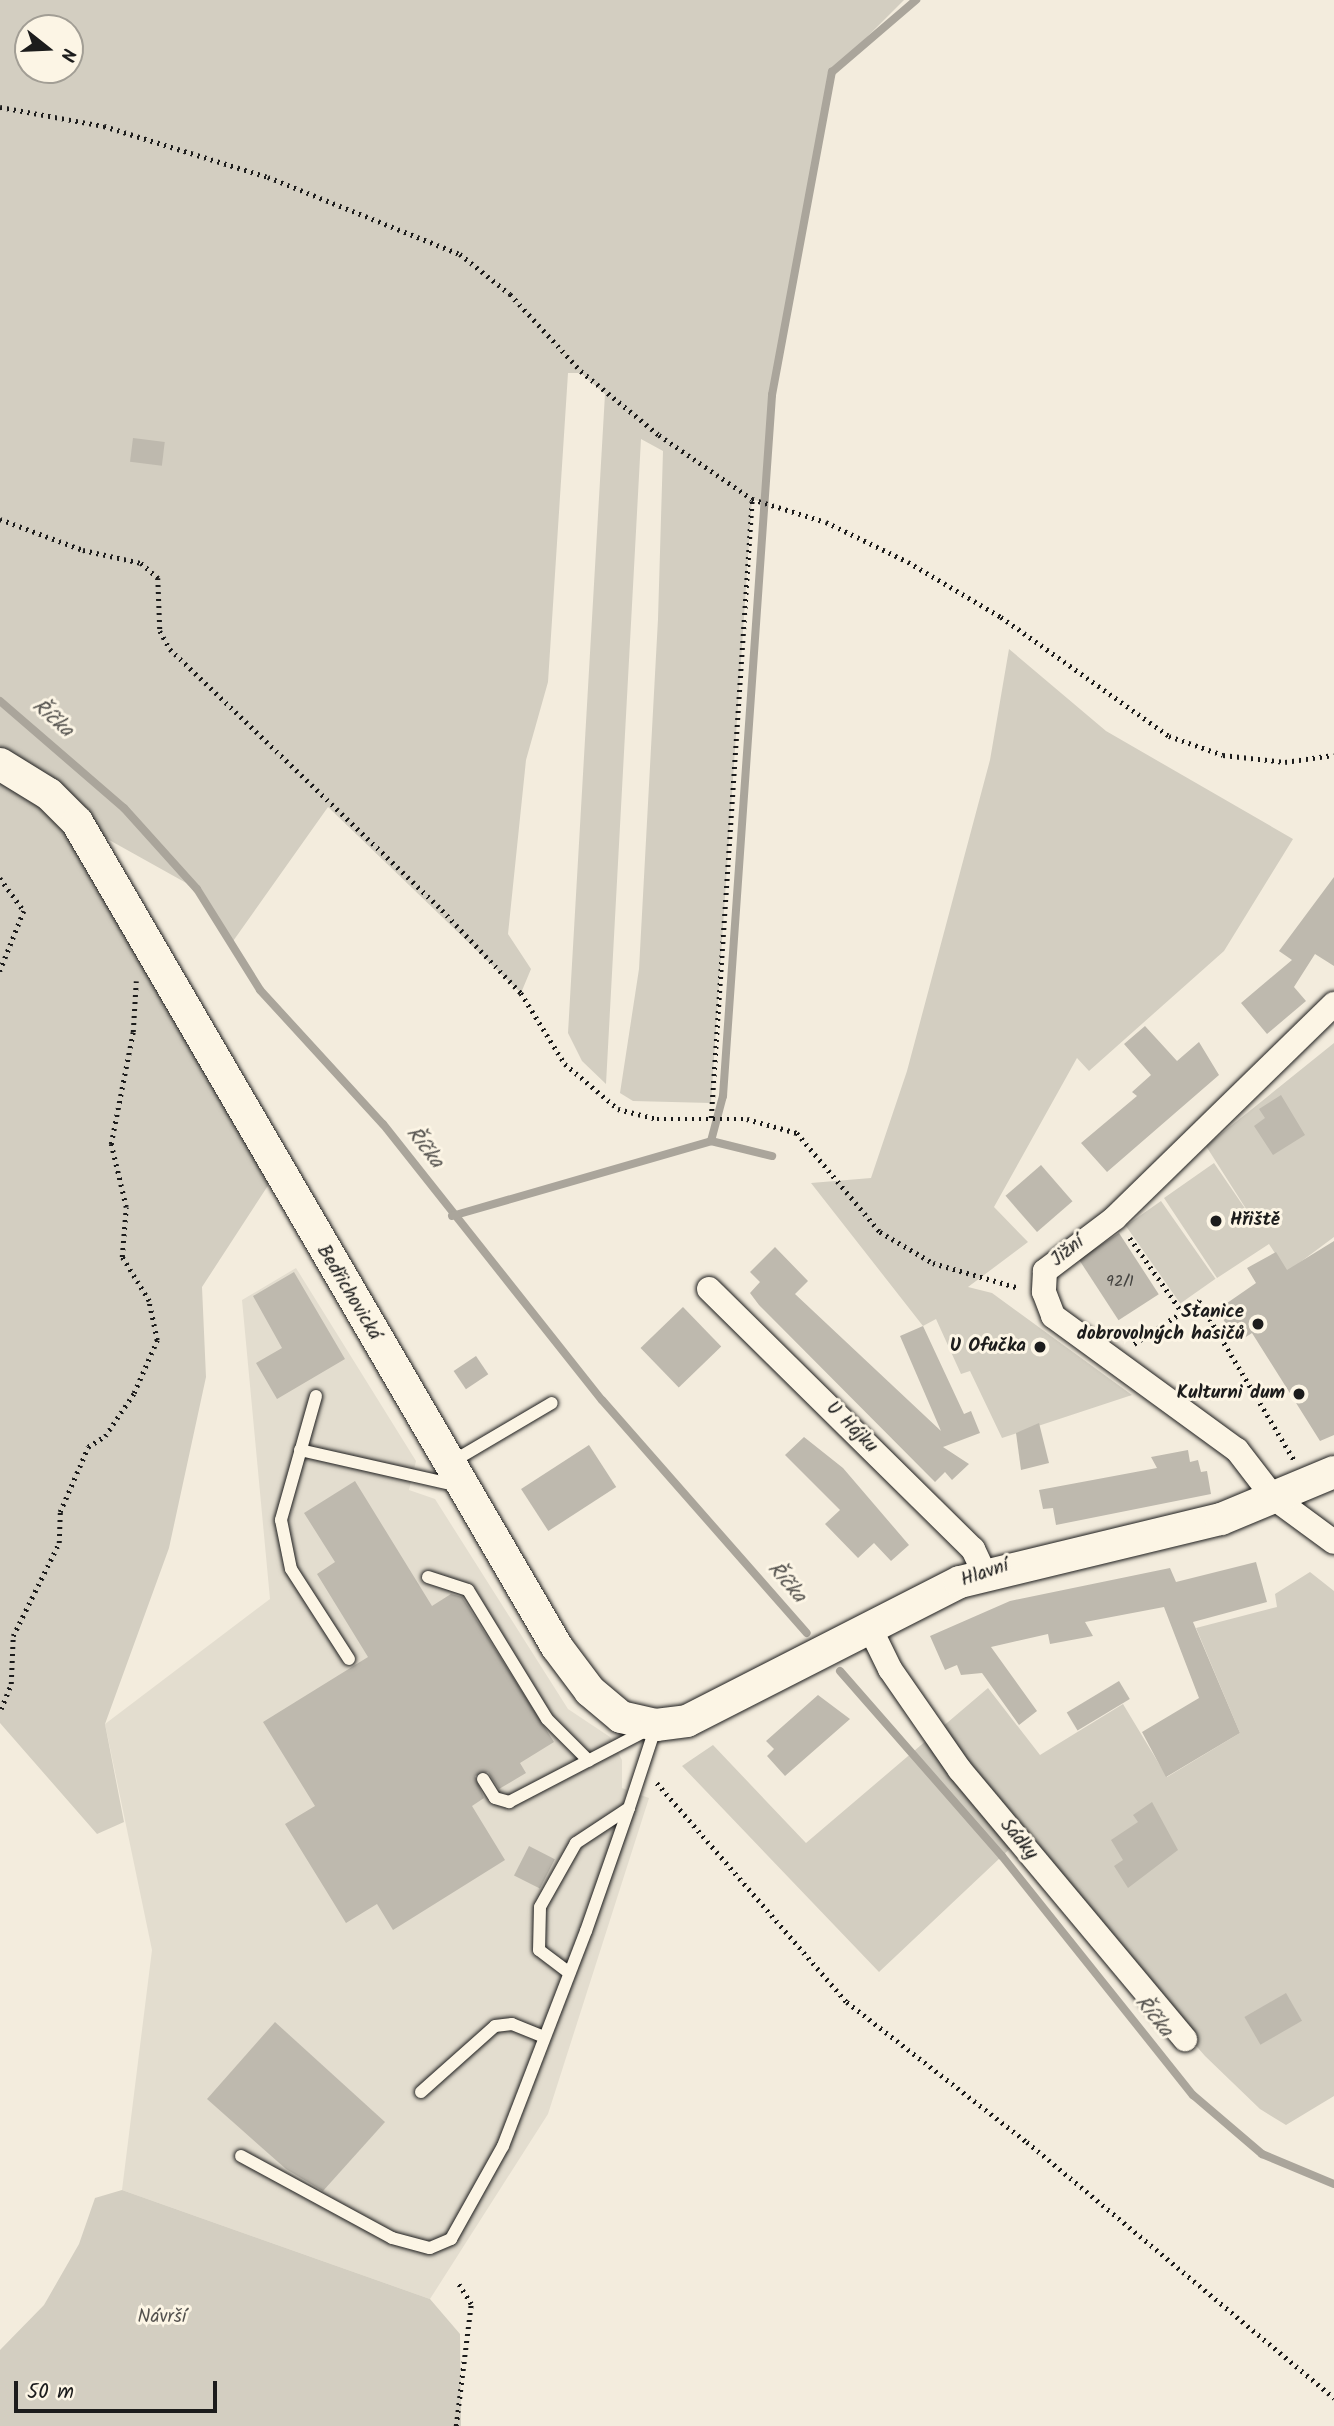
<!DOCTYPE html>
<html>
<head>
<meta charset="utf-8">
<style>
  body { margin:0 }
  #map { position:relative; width:1334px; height:2426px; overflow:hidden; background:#f3ecdd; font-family:Kalam,sans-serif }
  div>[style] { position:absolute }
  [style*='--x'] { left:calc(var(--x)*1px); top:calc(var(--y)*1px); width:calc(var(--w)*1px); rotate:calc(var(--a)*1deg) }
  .built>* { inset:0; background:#e3ddcf }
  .green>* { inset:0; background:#d3cec1; transform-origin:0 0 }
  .stream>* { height:8px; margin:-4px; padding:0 4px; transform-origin:4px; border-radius:4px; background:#aaa59b }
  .building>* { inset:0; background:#beb9ae; transform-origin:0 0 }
  .path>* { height:4.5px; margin-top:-2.25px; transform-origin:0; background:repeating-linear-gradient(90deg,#1c1c1c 0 2px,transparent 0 7px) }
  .roads { filter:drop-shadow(0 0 2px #1c1c1c) drop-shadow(0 0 2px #1c1c1c) }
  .service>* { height:12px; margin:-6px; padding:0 6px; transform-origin:6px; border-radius:6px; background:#fcf5e5 }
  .minor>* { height:24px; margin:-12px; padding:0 12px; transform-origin:12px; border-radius:12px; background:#fcf5e5 }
  .tertiary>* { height:32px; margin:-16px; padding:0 16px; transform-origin:16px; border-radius:16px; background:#fcf5e5 }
  .dots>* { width:19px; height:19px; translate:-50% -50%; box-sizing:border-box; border:4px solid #fcf5e5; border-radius:50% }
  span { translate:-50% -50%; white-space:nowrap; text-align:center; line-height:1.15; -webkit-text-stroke:6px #fcf5e5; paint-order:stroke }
  .number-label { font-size:16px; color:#444340 }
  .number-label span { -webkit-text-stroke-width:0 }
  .poi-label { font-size:19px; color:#1c1c1c; font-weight:700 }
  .left { translate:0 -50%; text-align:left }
  .right { translate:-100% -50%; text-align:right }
  .street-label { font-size:19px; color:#1c1c1c }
  .park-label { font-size:19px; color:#53514e }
  .water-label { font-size:21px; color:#55534f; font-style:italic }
  .north { position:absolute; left:14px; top:14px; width:70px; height:70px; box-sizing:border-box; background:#fcf5e5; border:2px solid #a29e95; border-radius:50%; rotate:108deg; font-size:19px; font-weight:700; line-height:28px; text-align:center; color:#1c1c1c }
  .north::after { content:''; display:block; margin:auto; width:24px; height:32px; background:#1c1c1c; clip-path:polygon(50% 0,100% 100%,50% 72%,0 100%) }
  .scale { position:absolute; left:14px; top:2381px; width:203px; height:32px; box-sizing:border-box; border:4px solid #1c1c1c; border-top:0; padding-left:9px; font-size:21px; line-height:24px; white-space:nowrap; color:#1c1c1c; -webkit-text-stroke:5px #fcf5e5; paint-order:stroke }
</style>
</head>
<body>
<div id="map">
  <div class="built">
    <div style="clip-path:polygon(296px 1268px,416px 1461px,409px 1490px,435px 1499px,568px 1709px,610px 1737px,622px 1760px,622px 1788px,649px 1798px,548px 2114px,430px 2299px,122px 2190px,152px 1950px,105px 1724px,270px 1599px,242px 1300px)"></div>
  </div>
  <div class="green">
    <div style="clip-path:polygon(evenodd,0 0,904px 0,832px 72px,772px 395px,765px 503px,752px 499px,711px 1103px,633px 1101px,620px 1093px,639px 969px,658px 619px,663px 451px,641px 439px,606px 1084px,582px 1061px,568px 1033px,605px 394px,581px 373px,568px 373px,548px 682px,526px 760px,508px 934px,531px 969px,521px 993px,328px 807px,231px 944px,197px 889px,77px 822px,0 764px,0 0,28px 28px,70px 28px,70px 70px,28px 70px,28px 28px)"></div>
    <div style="clip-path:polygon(1009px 649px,1106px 731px,1293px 839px,1224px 951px,1089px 1071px,1077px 1058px,994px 1207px,1028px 1242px,968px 1287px,992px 1293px,1132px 1395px,1002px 1438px,970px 1371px,961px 1374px,936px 1319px,923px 1326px,811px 1183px,871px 1178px,907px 1071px,990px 760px)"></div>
    <div style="clip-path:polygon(0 782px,44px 807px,77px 844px,269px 1184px,202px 1287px,206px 1377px,169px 1548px,105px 1724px,124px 1822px,97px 1834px,0 1723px)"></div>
    <div style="clip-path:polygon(1334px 1043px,1334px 1237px,1287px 1272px,1269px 1244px,1217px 1278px,1164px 1198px,1214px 1163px,1257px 1226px,1206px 1146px)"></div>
    <div style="left:1161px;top:1201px;width:95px;height:43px;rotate:55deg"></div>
    <div style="clip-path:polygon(1310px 1572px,1334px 1591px,1334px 2096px,1286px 2125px,1260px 2109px,1205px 2056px,1018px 1841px,879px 1972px,682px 1766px,713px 1745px,806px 1843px,988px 1688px,1040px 1755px,1123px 1704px,1167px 1777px,1240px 1733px,1196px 1628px,1277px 1607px,1275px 1594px)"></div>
    <div style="clip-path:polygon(122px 2190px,430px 2299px,460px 2334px,461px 2426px,0 2426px,0 2350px,44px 2305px,79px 2244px,95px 2198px)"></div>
  </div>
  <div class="stream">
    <div style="--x:0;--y:701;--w:164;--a:40.8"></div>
    <div style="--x:124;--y:808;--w:109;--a:48"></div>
    <div style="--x:197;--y:889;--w:119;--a:58"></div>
    <div style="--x:260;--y:990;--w:182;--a:47.5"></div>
    <div style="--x:383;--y:1124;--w:352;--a:51.6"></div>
    <div style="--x:602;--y:1400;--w:310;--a:48.7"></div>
    <div style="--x:711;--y:1141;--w:47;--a:-75.1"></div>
    <div style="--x:723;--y:1096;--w:703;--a:-86"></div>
    <div style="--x:772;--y:395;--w:329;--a:-79.5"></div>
    <div style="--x:832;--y:72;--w:111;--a:-40.6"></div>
    <div style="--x:452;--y:1216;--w:270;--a:-16.1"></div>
    <div style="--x:711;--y:1141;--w:63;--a:13.8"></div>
    <div style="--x:840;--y:1671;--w:246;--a:48.8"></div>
    <div style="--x:1002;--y:1856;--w:306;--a:51.4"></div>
    <div style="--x:1193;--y:2095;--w:91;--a:40.5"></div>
    <div style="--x:1262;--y:2154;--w:78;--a:22.6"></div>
  </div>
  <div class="building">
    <div style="left:133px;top:438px;width:32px;height:24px;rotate:7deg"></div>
    <div style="clip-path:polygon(1334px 877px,1334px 966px,1315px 954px,1294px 987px,1306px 1001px,1267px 1034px,1241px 1003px,1292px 960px,1279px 951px)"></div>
    <div style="clip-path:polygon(1145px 1026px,1177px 1061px,1199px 1042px,1219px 1075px,1107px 1172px,1081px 1143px,1137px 1096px,1132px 1092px,1151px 1075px,1124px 1044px)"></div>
    <div style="clip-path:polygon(1281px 1095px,1305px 1135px,1273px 1155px,1254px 1126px,1265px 1118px,1259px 1109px)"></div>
    <div style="left:1041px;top:1165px;width:48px;height:47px;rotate:49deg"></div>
    <div style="left:1119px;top:1233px;width:73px;height:48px;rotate:57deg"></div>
    <div style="clip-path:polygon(1334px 1241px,1334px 1435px,1320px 1441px,1252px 1333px,1238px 1342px,1217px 1310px,1256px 1283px,1247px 1268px,1276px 1252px,1287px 1270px)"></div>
    <div style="clip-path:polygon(775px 1247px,808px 1281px,795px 1294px,941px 1431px,900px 1336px,923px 1326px,964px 1414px,971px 1411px,980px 1433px,943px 1447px,969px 1464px,952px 1480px,945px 1472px,935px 1482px,759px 1305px,750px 1293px,760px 1282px,750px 1272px)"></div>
    <div style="clip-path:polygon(294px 1272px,345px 1359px,277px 1399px,256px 1363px,282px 1348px,253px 1296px)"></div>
    <div style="left:683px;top:1307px;width:55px;height:59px;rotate:46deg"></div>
    <div style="left:476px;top:1356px;width:22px;height:27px;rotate:56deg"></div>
    <div style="clip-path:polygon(1039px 1423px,1049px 1463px,1021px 1470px,1016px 1433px)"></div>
    <div style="clip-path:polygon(804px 1437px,843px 1468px,909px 1545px,891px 1561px,874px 1543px,858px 1558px,825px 1524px,840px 1510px,785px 1455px)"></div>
    <div style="left:589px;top:1445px;width:50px;height:81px;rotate:57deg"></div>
    <div style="clip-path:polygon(1188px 1450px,1190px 1462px,1198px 1460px,1201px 1472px,1207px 1471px,1211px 1494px,1056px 1525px,1053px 1508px,1043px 1509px,1039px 1490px,1157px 1468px,1151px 1457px)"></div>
    <div style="clip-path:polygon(355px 1481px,432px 1606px,451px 1594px,462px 1597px,554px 1742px,520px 1763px,526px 1773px,499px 1789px,488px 1772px,475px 1776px,484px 1798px,472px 1806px,505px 1860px,393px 1930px,377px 1904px,346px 1923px,285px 1824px,315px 1806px,263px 1722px,368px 1657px,317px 1574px,335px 1562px,304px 1513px)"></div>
    <div style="clip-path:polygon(1256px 1562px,1267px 1602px,1193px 1622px,1240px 1733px,1166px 1777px,1142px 1732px,1199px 1698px,1164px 1607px,1085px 1622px,1093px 1636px,1050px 1644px,1048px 1634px,991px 1647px,1037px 1711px,1019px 1725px,982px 1673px,961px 1675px,957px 1665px,945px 1670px,930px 1636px,1010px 1601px,1170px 1568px,1176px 1582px)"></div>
    <div style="left:1119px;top:1681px;width:21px;height:61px;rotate:59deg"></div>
    <div style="clip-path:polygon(818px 1695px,850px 1719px,785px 1776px,767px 1756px,774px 1749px,766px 1741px)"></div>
    <div style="clip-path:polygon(1152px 1802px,1178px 1850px,1128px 1888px,1114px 1866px,1123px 1860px,1111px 1840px,1138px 1822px,1133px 1815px)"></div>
    <div style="left:529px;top:1846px;width:29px;height:33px;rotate:27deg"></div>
    <div style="left:1286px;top:1993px;width:32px;height:48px;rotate:60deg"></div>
    <div style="clip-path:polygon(275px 2022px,385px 2122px,323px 2191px,286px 2169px,207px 2099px)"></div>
  </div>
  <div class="path">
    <div style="--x:0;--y:107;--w:106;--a:10.4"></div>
    <div style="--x:104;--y:126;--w:172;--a:17.3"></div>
    <div style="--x:268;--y:177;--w:207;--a:21.9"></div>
    <div style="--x:460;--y:254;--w:64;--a:38.7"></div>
    <div style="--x:510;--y:294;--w:105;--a:47.3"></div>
    <div style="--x:581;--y:371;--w:101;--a:39.4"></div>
    <div style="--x:659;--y:435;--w:113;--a:34.5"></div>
    <div style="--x:752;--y:499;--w:77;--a:17.3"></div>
    <div style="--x:826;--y:522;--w:91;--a:26"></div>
    <div style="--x:908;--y:562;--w:108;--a:30.6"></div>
    <div style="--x:1001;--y:617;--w:206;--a:35.3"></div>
    <div style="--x:1169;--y:736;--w:57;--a:19.4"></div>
    <div style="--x:1223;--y:755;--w:62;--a:6.4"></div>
    <div style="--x:1285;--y:762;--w:49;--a:-8.1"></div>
    <div style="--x:0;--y:519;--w:89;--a:20.5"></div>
    <div style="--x:83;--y:550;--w:59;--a:12.6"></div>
    <div style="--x:141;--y:563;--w:23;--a:41"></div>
    <div style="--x:158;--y:578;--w:53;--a:87.8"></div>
    <div style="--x:160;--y:631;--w:21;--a:61"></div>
    <div style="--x:170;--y:649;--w:377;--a:43.8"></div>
    <div style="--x:442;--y:910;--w:115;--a:46.4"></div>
    <div style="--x:521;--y:993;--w:84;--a:58.2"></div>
    <div style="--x:565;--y:1064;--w:70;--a:40.3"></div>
    <div style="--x:618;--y:1109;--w:40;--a:14.4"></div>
    <div style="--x:657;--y:1119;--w:90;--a:0"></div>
    <div style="--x:747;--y:1119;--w:52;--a:15.6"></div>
    <div style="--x:797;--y:1133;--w:129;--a:50"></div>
    <div style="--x:880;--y:1232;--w:61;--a:30.3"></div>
    <div style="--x:933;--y:1263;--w:90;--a:16.2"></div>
    <div style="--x:0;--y:878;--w:41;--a:54"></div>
    <div style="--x:24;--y:911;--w:65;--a:111.8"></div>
    <div style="--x:711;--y:1118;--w:620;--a:-86.21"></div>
    <div style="--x:1130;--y:1238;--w:90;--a:54.9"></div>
    <div style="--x:1134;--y:1344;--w:78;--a:-33.5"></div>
    <div style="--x:1199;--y:1301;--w:185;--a:59.1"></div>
    <div style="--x:1;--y:1709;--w:27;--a:-68"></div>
    <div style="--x:11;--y:1684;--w:48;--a:-87.6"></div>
    <div style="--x:13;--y:1636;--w:104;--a:-63.7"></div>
    <div style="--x:59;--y:1543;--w:31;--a:-88"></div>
    <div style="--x:60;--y:1512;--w:71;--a:-66.7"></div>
    <div style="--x:88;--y:1447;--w:20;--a:-33"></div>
    <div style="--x:105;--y:1436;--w:52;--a:-56"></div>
    <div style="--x:134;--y:1393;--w:58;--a:-66.5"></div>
    <div style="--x:157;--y:1340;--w:40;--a:-102"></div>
    <div style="--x:149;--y:1301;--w:52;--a:-121.5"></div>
    <div style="--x:122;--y:1257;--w:50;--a:-85.4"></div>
    <div style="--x:126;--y:1207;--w:65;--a:-103.4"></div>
    <div style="--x:111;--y:1144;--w:114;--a:-78.9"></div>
    <div style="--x:133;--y:1032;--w:51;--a:-86.6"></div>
    <div style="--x:657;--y:1783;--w:290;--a:49.1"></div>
    <div style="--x:847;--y:2002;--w:228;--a:37.9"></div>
    <div style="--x:1027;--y:2142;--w:400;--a:39.8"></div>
    <div style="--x:456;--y:2426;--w:123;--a:-83"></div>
    <div style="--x:471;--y:2304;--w:26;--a:-122"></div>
  </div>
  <div class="roads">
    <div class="service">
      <div style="--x:316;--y:1396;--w:129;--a:105.8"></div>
      <div style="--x:281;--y:1520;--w:50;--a:78.5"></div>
      <div style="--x:291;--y:1569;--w:107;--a:57.2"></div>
      <div style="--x:300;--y:1450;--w:164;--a:12.7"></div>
      <div style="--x:450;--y:1463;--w:118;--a:-30.5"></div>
      <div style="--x:428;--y:1577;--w:42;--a:18"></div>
      <div style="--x:468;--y:1590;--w:151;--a:58.5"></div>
      <div style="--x:547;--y:1719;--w:59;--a:45"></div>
      <div style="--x:483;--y:1779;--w:22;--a:58"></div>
      <div style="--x:495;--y:1798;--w:15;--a:16"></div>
      <div style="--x:509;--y:1802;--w:158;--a:-27.5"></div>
      <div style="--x:629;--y:1808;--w:86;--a:-71.8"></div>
      <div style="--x:421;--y:2092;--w:99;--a:-41.7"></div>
      <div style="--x:495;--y:2026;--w:17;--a:-7"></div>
      <div style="--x:512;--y:2024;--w:32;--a:22"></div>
      <div style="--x:241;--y:2156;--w:172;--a:28.5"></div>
      <div style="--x:392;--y:2238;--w:39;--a:15"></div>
      <div style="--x:430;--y:2248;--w:23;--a:-23"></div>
      <div style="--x:451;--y:2239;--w:107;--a:-60.8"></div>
      <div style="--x:503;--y:2146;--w:230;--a:-68.9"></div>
      <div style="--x:586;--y:1931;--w:130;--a:-70.7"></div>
      <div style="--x:629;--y:1808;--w:64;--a:146.6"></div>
      <div style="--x:576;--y:1843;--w:73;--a:119.4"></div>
      <div style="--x:540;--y:1907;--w:43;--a:91.3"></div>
      <div style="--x:539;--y:1950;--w:38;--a:37"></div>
    </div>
    <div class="minor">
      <div style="--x:1334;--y:1004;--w:306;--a:135.7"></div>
      <div style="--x:1115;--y:1218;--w:88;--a:142.9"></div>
      <div style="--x:1045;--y:1271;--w:21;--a:93"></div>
      <div style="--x:1044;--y:1292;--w:26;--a:69"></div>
      <div style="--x:1053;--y:1316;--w:228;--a:36.1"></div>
      <div style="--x:1237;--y:1450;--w:61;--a:52.4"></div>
      <div style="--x:1274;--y:1498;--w:74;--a:36.3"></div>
      <div style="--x:709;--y:1289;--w:371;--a:44.6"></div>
      <div style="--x:973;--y:1549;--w:26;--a:65"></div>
      <div style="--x:870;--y:1628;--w:46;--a:64"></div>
      <div style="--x:890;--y:1669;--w:123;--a:55.3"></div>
      <div style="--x:960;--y:1770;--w:351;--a:50.1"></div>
    </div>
    <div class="tertiary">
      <div style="--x:0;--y:764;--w:57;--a:31.5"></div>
      <div style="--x:49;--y:794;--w:40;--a:45"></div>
      <div style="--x:77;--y:822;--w:954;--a:59.81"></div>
      <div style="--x:557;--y:1647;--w:55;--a:53.1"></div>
      <div style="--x:590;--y:1691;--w:40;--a:40"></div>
      <div style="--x:621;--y:1717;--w:36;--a:13"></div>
      <div style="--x:656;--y:1725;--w:31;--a:-7"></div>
      <div style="--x:687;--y:1721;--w:306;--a:-27"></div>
      <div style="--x:960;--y:1582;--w:268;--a:-13.6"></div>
      <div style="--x:1221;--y:1519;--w:122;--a:-22.6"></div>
    </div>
  </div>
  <div class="dots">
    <div style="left:1216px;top:1221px;background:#1c1c1c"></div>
    <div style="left:1258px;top:1324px;background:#1c1c1c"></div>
    <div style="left:1040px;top:1347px;background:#1c1c1c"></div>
    <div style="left:1299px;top:1394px;background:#1c1c1c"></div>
  </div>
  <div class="number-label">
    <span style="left:1120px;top:1282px">92/1</span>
  </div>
  <div class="poi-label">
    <span class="left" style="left:1230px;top:1221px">Hřiště</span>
    <span class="right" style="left:1244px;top:1324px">Stanice<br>dobrovolných hasičů</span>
    <span class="right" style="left:1026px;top:1347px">U Ofučka</span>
    <span class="right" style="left:1285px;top:1394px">Kulturni dum</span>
  </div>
  <div class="street-label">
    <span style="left:1068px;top:1252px;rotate:-39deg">Jižní</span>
    <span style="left:348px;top:1293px;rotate:59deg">Bedřichovická</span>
    <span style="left:851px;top:1428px;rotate:45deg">U Hájku</span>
    <span style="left:985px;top:1574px;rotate:-19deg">Hlavní</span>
    <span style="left:1018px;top:1840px;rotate:50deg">Sádky</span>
  </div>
  <div class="park-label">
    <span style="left:162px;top:2318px">Návrší</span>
  </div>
  <div class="water-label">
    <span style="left:52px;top:719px;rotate:41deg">Říčka</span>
    <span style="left:424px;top:1148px;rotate:52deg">Říčka</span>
    <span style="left:786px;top:1583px;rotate:49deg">Říčka</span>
    <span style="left:1153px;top:2017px;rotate:51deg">Říčka</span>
  </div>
  <div class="north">N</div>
  <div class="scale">50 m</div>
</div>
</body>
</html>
